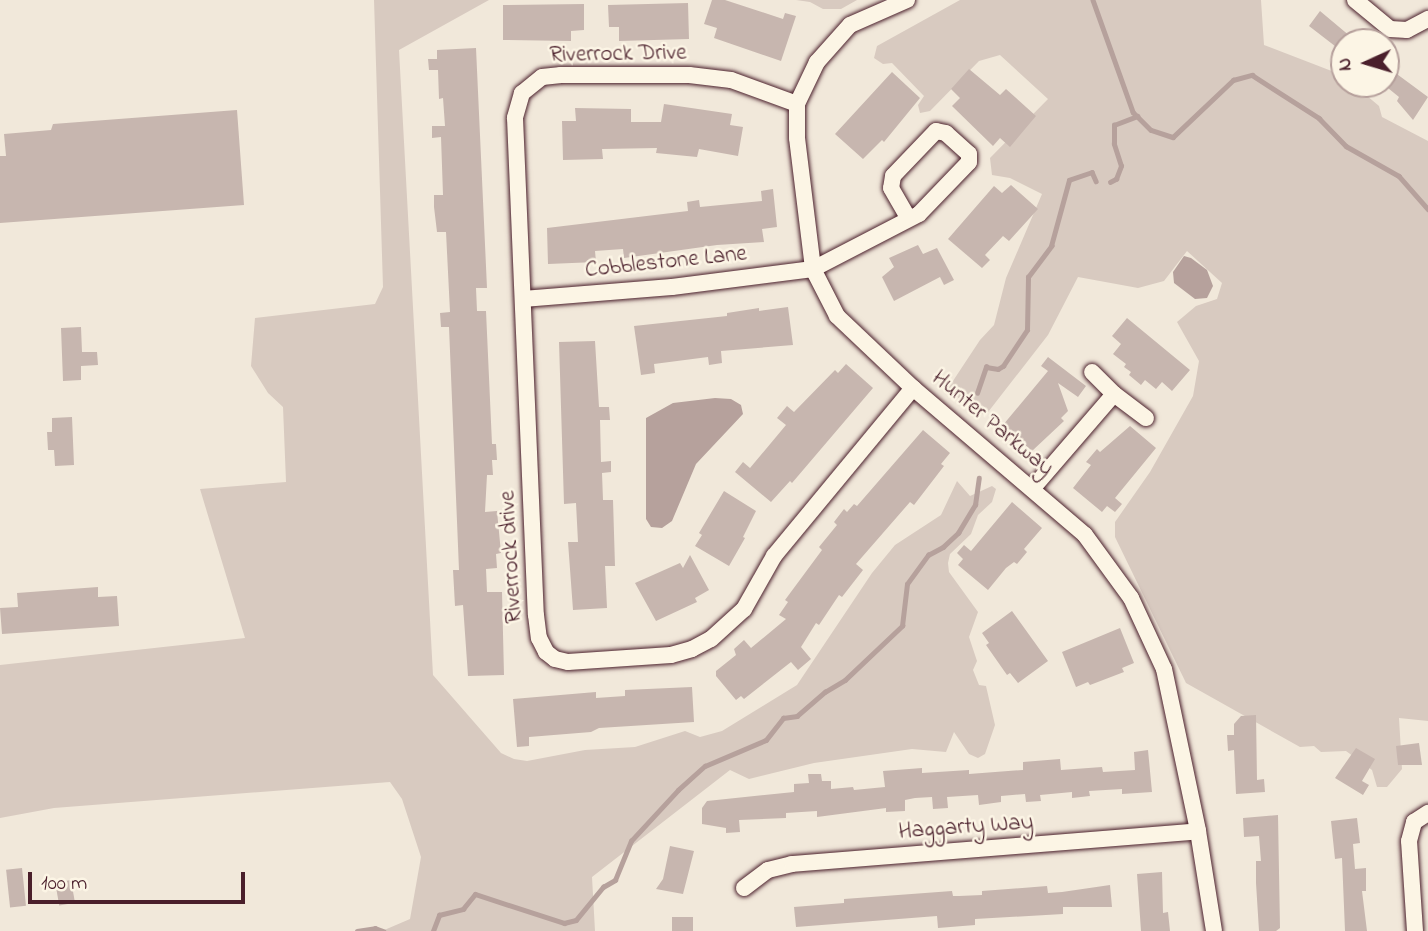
<!DOCTYPE html>
<html>
<head>
<meta charset="utf-8">
<style>
  body { margin:0 }
  #map { position:relative; width:1428px; height:931px; overflow:hidden; background:#f1e8da; font-family:"Indie Flower",sans-serif }
  div>[style] { position:absolute }
  [style*='--x'] { left:calc(var(--x)*1px); top:calc(var(--y)*1px); width:calc(var(--w)*1px); rotate:calc(var(--a)*1deg) }
  .green>* { inset:0; background:#d8cac0 }
  .water>* { inset:0; background:#b6a19c }
  .stream>* { height:4.5px; margin:-2.25px; padding:0 2.25px; transform-origin:2.25px; border-radius:2.25px; background:#b6a19c }
  .building>* { inset:0; background:#c7b6af; transform-origin:0 0 }
  .roads { filter:drop-shadow(0 0 2px #4a1f2b) drop-shadow(0 0 2px #4a1f2b) }
  .minor>* { height:16px; margin:-8px; padding:0 8px; transform-origin:8px; border-radius:8px; background:#fcf5e5 }
  span { translate:-50% -50%; white-space:nowrap; text-align:center; line-height:1.15; -webkit-text-stroke:5px #fcf5e5; paint-order:stroke }
  .street-label { font-size:23px; color:#4a1f2b }
  .north { position:absolute; left:1330px; top:28px; width:70px; height:70px; box-sizing:border-box; background:#fcf5e5; border:2px solid #b59f9b; border-radius:50%; rotate:266deg; font-size:19px; font-weight:700; line-height:28px; text-align:center; color:#4a1f2b }
  .north::after { content:''; display:block; margin:auto; width:24px; height:32px; background:#4a1f2b; clip-path:polygon(50% 0,100% 100%,50% 72%,0 100%) }
  .scale { position:absolute; left:28px; top:872px; width:217px; height:32px; box-sizing:border-box; border:4px solid #4a1f2b; border-top:0; padding-left:9px; font-size:21px; line-height:24px; white-space:nowrap; color:#4a1f2b; -webkit-text-stroke:5px #fcf5e5; paint-order:stroke }
</style>
</head>
<body>
<div id="map">
  <div class="green">
    <div style="clip-path:polygon(374px 0,489px 0,399px 50px,433px 675px,501px 753px,514px 759px,527px 761px,585px 750px,635px 747px,685px 731px,700px 737px,722px 731px,797px 685px,872px 573px,895px 545px,941px 515px,957px 481px,970px 496px,992px 486px,996px 489px,992px 502px,978px 515px,971px 534px,950px 554px,948px 563px,949px 572px,978px 612px,969px 637px,977px 661px,973px 670px,979px 685px,986px 686px,995px 725px,985px 754px,978px 758px,969px 754px,954px 732px,946px 752px,912px 749px,814px 763px,749px 779px,730px 770px,592px 877px,595px 931px,382px 931px,410px 919px,421px 857px,402px 799px,390px 782px,54px 808px,0 818px,0 665px,245px 638px,200px 489px,286px 482px,283px 407px,268px 393px,251px 366px,255px 318px,375px 304px,383px 287px)"></div>
    <div style="clip-path:polygon(796px 0,857px 0,841px 9px,823px 9px,810px 2px)"></div>
    <div style="clip-path:polygon(960px 0,1261px 0,1264px 45px,1342px 75px,1344px 84px,1353px 84px,1379px 106px,1382px 117px,1428px 141px,1428px 721px,1399px 718px,1402px 769px,1387px 787px,1377px 787px,1372px 770px,1346px 751px,1321px 752px,1314px 746px,1300px 747px,1186px 683px,1115px 537px,1115px 522px,1150px 472px,1193px 396px,1199px 361px,1177px 322px,1196px 306px,1217px 299px,1222px 283px,1187px 251px,1164px 281px,1138px 288px,1078px 277px,1048px 335px,985px 416px,947px 390px,980px 340px,994px 325px,1006px 278px,1042px 194px,1010px 178px,992px 175px,990px 158px,1048px 99px,1000px 55px,979px 61px,930px 111px,920px 113px,918px 105px,924px 96px,892px 63px,883px 64px,874px 58px,877px 46px)"></div>
  </div>
  <div class="water">
    <div style="clip-path:polygon(1184px 256px,1191px 258px,1207px 270px,1213px 286px,1207px 298px,1195px 299px,1174px 283px,1173px 272px)"></div>
    <div style="clip-path:polygon(715px 398px,731px 399px,741px 405px,743px 414px,696px 464px,672px 521px,662px 528px,651px 527px,646px 519px,646px 418px,673px 403px)"></div>
  </div>
  <div class="stream">
    <div style="--x:1093;--y:0;--w:119;--a:70.3"></div>
    <div style="--x:1133;--y:112;--w:25;--a:45"></div>
    <div style="--x:1151;--y:130;--w:23;--a:18"></div>
    <div style="--x:1173;--y:137;--w:83;--a:-43.5"></div>
    <div style="--x:1233;--y:80;--w:20;--a:-15"></div>
    <div style="--x:1252;--y:75;--w:80;--a:32.7"></div>
    <div style="--x:1319;--y:118;--w:39;--a:46"></div>
    <div style="--x:1346;--y:146;--w:61;--a:29.5"></div>
    <div style="--x:1399;--y:176;--w:44;--a:48.7"></div>
    <div style="--x:1110;--y:182;--w:7;--a:-27"></div>
    <div style="--x:1116;--y:179;--w:14;--a:-69"></div>
    <div style="--x:1121;--y:166;--w:23;--a:-108"></div>
    <div style="--x:1114;--y:144;--w:19;--a:-90"></div>
    <div style="--x:1114;--y:125;--w:25;--a:-21"></div>
    <div style="--x:977;--y:393;--w:28;--a:-71"></div>
    <div style="--x:986;--y:367;--w:12;--a:9"></div>
    <div style="--x:998;--y:369;--w:6;--a:-31"></div>
    <div style="--x:1003;--y:366;--w:43;--a:-56.3"></div>
    <div style="--x:1027;--y:330;--w:53;--a:-88.9"></div>
    <div style="--x:1028;--y:277;--w:39;--a:-53"></div>
    <div style="--x:1051;--y:246;--w:68;--a:-74.7"></div>
    <div style="--x:1069;--y:180;--w:24;--a:-19"></div>
    <div style="--x:1092;--y:172;--w:10;--a:66"></div>
    <div style="--x:357;--y:931;--w:18;--a:-9"></div>
    <div style="--x:375;--y:928;--w:9;--a:21"></div>
    <div style="--x:433;--y:931;--w:17;--a:-69"></div>
    <div style="--x:439;--y:915;--w:25;--a:-14"></div>
    <div style="--x:463;--y:909;--w:19;--a:-51"></div>
    <div style="--x:475;--y:894;--w:94;--a:18"></div>
    <div style="--x:564;--y:923;--w:12;--a:-14"></div>
    <div style="--x:576;--y:920;--w:43;--a:-50.7"></div>
    <div style="--x:603;--y:887;--w:14;--a:-30"></div>
    <div style="--x:615;--y:880;--w:42;--a:-67.7"></div>
    <div style="--x:631;--y:841;--w:69;--a:-47.3"></div>
    <div style="--x:678;--y:790;--w:36;--a:-42"></div>
    <div style="--x:705;--y:766;--w:66;--a:-23.1"></div>
    <div style="--x:766;--y:740;--w:28;--a:-52"></div>
    <div style="--x:783;--y:718;--w:14;--a:-8"></div>
    <div style="--x:797;--y:716;--w:37;--a:-41"></div>
    <div style="--x:825;--y:692;--w:23;--a:-31"></div>
    <div style="--x:845;--y:680;--w:79;--a:-43.5"></div>
    <div style="--x:902;--y:626;--w:42;--a:-83.2"></div>
    <div style="--x:907;--y:584;--w:36;--a:-54"></div>
    <div style="--x:928;--y:555;--w:17;--a:-28"></div>
    <div style="--x:943;--y:547;--w:21;--a:-43"></div>
    <div style="--x:958;--y:533;--w:33;--a:-59"></div>
    <div style="--x:975;--y:505;--w:27;--a:-82"></div>
  </div>
  <div class="building">
    <div style="clip-path:polygon(712px 0,725px 0,783px 19px,785px 13px,796px 16px,781px 61px,714px 38px,717px 28px,704px 24px)"></div>
    <div style="clip-path:polygon(688px 3px,689px 39px,619px 41px,619px 27px,609px 27px,608px 5px)"></div>
    <div style="clip-path:polygon(584px 4px,584px 30px,571px 31px,571px 41px,503px 40px,503px 5px)"></div>
    <div style="clip-path:polygon(1320px 11px,1357px 42px,1344px 42px,1344px 53px,1309px 26px)"></div>
    <div style="clip-path:polygon(476px 48px,487px 288px,476px 288px,477px 311px,486px 311px,492px 444px,496px 444px,497px 460px,492px 460px,493px 475px,487px 475px,485px 512px,497px 511px,501px 553px,496px 554px,497px 568px,486px 569px,487px 592px,502px 592px,504px 675px,468px 676px,463px 605px,455px 606px,453px 570px,459px 570px,449px 327px,441px 327px,440px 313px,450px 312px,446px 232px,437px 232px,434px 207px,434px 195px,443px 195px,441px 137px,432px 138px,432px 126px,445px 126px,443px 98px,439px 99px,438px 70px,429px 70px,428px 59px,437px 59px,437px 50px)"></div>
    <div style="clip-path:polygon(1386px 66px,1428px 97px,1413px 120px,1397px 101px,1399px 97px,1383px 84px,1386px 84px)"></div>
    <div style="clip-path:polygon(969px 69px,1000px 95px,1006px 89px,1036px 116px,1010px 147px,1000px 138px,993px 146px,952px 106px,960px 98px,951px 89px)"></div>
    <div style="clip-path:polygon(892px 72px,920px 98px,884px 142px,882px 140px,863px 159px,835px 134px)"></div>
    <div style="clip-path:polygon(664px 104px,732px 114px,730px 125px,743px 127px,738px 156px,699px 149px,697px 157px,656px 153px,657px 148px,602px 149px,603px 159px,563px 160px,562px 121px,576px 121px,575px 108px,631px 109px,631px 122px,661px 122px)"></div>
    <div style="clip-path:polygon(237px 110px,244px 205px,0 223px,0 156px,6px 156px,4px 134px,51px 130px,53px 124px)"></div>
    <div style="clip-path:polygon(1011px 185px,1038px 209px,1009px 241px,1003px 236px,985px 255px,990px 260px,982px 268px,948px 239px,994px 186px,1002px 193px)"></div>
    <div style="clip-path:polygon(773px 189px,777px 227px,762px 229px,764px 242px,717px 245px,624px 258px,623px 249px,595px 251px,596px 262px,548px 264px,547px 228px,688px 211px,687px 202px,699px 200px,700px 207px,762px 201px,761px 191px)"></div>
    <div style="clip-path:polygon(918px 245px,923px 254px,937px 248px,954px 280px,944px 285px,940px 277px,894px 301px,882px 277px,894px 267px,889px 258px)"></div>
    <div style="clip-path:polygon(788px 307px,793px 345px,721px 351px,722px 363px,709px 365px,708px 357px,654px 364px,655px 373px,641px 375px,634px 326px,727px 316px,727px 313px,759px 308px,759px 311px)"></div>
    <div style="clip-path:polygon(1127px 318px,1190px 370px,1172px 391px,1162px 382px,1156px 389px,1145px 380px,1141px 385px,1129px 375px,1131px 372px,1124px 367px,1126px 364px,1113px 354px,1121px 344px,1112px 336px)"></div>
    <div style="clip-path:polygon(81px 327px,82px 352px,97px 352px,98px 365px,81px 366px,81px 380px,63px 381px,61px 328px)"></div>
    <div style="clip-path:polygon(595px 341px,599px 407px,609px 407px,610px 420px,600px 420px,601px 462px,611px 461px,611px 472px,602px 473px,603px 500px,613px 500px,615px 566px,605px 566px,607px 608px,573px 610px,568px 542px,578px 542px,576px 503px,564px 504px,559px 342px)"></div>
    <div style="clip-path:polygon(1048px 357px,1086px 386px,1078px 397px,1058px 383px,1068px 411px,1061px 418px,1064px 421px,1032px 451px,1003px 425px,1048px 371px,1041px 366px)"></div>
    <div style="clip-path:polygon(846px 364px,873px 388px,792px 483px,790px 481px,771px 502px,735px 472px,743px 462px,750px 468px,786px 425px,777px 418px,787px 406px,794px 412px,835px 370px,838px 373px)"></div>
    <div style="clip-path:polygon(72px 417px,74px 465px,55px 466px,54px 450px,48px 450px,47px 432px,52px 432px,52px 418px)"></div>
    <div style="clip-path:polygon(1130px 426px,1156px 448px,1115px 498px,1122px 504px,1115px 512px,1107px 506px,1102px 512px,1073px 488px,1091px 465px,1086px 462px,1097px 449px,1100px 452px)"></div>
    <div style="clip-path:polygon(923px 430px,950px 453px,941px 464px,944px 466px,914px 505px,910px 502px,856px 564px,863px 570px,842px 597px,839px 595px,819px 625px,816px 623px,801px 647px,811px 659px,798px 670px,791px 662px,744px 699px,741px 696px,736px 700px,716px 676px,716px 671px,736px 655px,734px 649px,744px 640px,751px 648px,786px 619px,779px 615px,788px 602px,785px 600px,822px 550px,819px 547px,837px 525px,834px 522px,844px 509px,847px 512px,854px 504px,857px 506px)"></div>
    <div style="clip-path:polygon(724px 491px,756px 511px,743px 537px,745px 538px,729px 566px,695px 546px,702px 535px,699px 533px)"></div>
    <div style="clip-path:polygon(1012px 502px,1042px 528px,1024px 549px,1027px 552px,1017px 564px,1014px 562px,1006px 568px,988px 590px,958px 565px,963px 559px,957px 553px,964px 545px,971px 551px)"></div>
    <div style="clip-path:polygon(690px 555px,709px 590px,695px 598px,697px 602px,656px 621px,635px 583px,680px 563px,683px 568px)"></div>
    <div style="clip-path:polygon(98px 587px,98px 597px,117px 596px,119px 626px,2px 634px,0 608px,18px 607px,17px 593px)"></div>
    <div style="clip-path:polygon(1012px 611px,1048px 661px,1018px 683px,1010px 673px,1007px 675px,986px 645px,989px 643px,982px 633px)"></div>
    <div style="clip-path:polygon(1120px 628px,1134px 663px,1122px 668px,1124px 672px,1090px 685px,1088px 682px,1076px 687px,1062px 652px)"></div>
    <div style="clip-path:polygon(692px 687px,694px 722px,599px 728px,591px 732px,529px 737px,529px 746px,517px 747px,513px 699px,596px 692px,596px 698px,625px 696px,625px 690px)"></div>
    <div style="clip-path:polygon(1256px 715px,1257px 780px,1264px 779px,1265px 792px,1236px 794px,1234px 750px,1228px 751px,1227px 735px,1234px 735px,1234px 724px,1241px 716px)"></div>
    <div style="clip-path:polygon(1419px 743px,1422px 765px,1398px 765px,1396px 746px)"></div>
    <div style="clip-path:polygon(1356px 748px,1375px 759px,1362px 781px,1369px 785px,1363px 795px,1335px 778px)"></div>
    <div style="clip-path:polygon(1148px 750px,1152px 792px,1122px 794px,1122px 789px,1089px 791px,1090px 796px,1072px 798px,1072px 792px,1040px 795px,1041px 801px,1026px 802px,1025px 794px,1001px 796px,1001px 802px,979px 805px,978px 795px,947px 797px,948px 808px,933px 809px,932px 797px,915px 798px,905px 800px,905px 811px,886px 812px,886px 808px,817px 817px,817px 811px,786px 813px,786px 818px,739px 820px,740px 832px,726px 833px,726px 828px,702px 824px,702px 808px,707px 801px,794px 792px,794px 784px,809px 783px,808px 774px,821px 774px,822px 781px,831px 781px,831px 789px,853px 787px,854px 790px,885px 787px,883px 771px,922px 768px,922px 773px,969px 770px,969px 774px,1023px 770px,1023px 762px,1060px 759px,1061px 770px,1102px 767px,1103px 772px,1135px 770px,1134px 752px)"></div>
    <div style="clip-path:polygon(1278px 815px,1280px 928px,1276px 931px,1259px 931px,1256px 883px,1256px 861px,1261px 861px,1259px 836px,1244px 837px,1243px 818px)"></div>
    <div style="clip-path:polygon(1357px 818px,1360px 843px,1353px 844px,1355px 869px,1366px 868px,1366px 891px,1362px 891px,1367px 931px,1345px 931px,1342px 858px,1335px 859px,1331px 821px)"></div>
    <div style="clip-path:polygon(670px 846px,694px 851px,683px 894px,656px 889px,663px 879px)"></div>
    <div style="left:22px;top:868px;width:38px;height:16px;rotate:84deg"></div>
    <div style="clip-path:polygon(1162px 872px,1163px 913px,1168px 912px,1170px 931px,1141px 931px,1137px 874px)"></div>
    <div style="left:71px;top:880px;width:23px;height:16px;rotate:80deg"></div>
    <div style="clip-path:polygon(1110px 885px,1112px 907px,1063px 907px,1063px 914px,975px 919px,975px 925px,938px 928px,937px 916px,796px 927px,794px 907px,844px 903px,844px 899px,952px 891px,953px 896px,959px 896px,982px 895px,982px 891px,1047px 886px,1048px 893px,1062px 892px)"></div>
    <div style="left:672px;top:917px;width:21px;height:14px"></div>
  </div>
  <div class="roads">
    <div class="minor">
      <div style="--x:907;--y:0;--w:62;--a:156.3"></div>
      <div style="--x:850;--y:25;--w:50;--a:131.7"></div>
      <div style="--x:817;--y:62;--w:47;--a:115.5"></div>
      <div style="--x:797;--y:104;--w:34;--a:90"></div>
      <div style="--x:797;--y:138;--w:132;--a:83"></div>
      <div style="--x:813;--y:269;--w:53;--a:62.9"></div>
      <div style="--x:837;--y:316;--w:105;--a:43.5"></div>
      <div style="--x:913;--y:388;--w:226;--a:40.5"></div>
      <div style="--x:1085;--y:535;--w:78;--a:53.9"></div>
      <div style="--x:1131;--y:598;--w:78;--a:65.1"></div>
      <div style="--x:1164;--y:669;--w:166;--a:78.1"></div>
      <div style="--x:1198;--y:831;--w:101;--a:80.9"></div>
      <div style="--x:1355;--y:0;--w:45;--a:39.6"></div>
      <div style="--x:1390;--y:29;--w:17;--a:3"></div>
      <div style="--x:1407;--y:30;--w:24;--a:-28"></div>
      <div style="--x:797;--y:104;--w:70;--a:-160"></div>
      <div style="--x:731;--y:80;--w:42;--a:-173.2"></div>
      <div style="--x:689;--y:75;--w:128;--a:180"></div>
      <div style="--x:561;--y:75;--w:19;--a:174"></div>
      <div style="--x:542;--y:77;--w:26;--a:141"></div>
      <div style="--x:522;--y:93;--w:26;--a:106"></div>
      <div style="--x:515;--y:118;--w:497;--a:87.6"></div>
      <div style="--x:536;--y:615;--w:23;--a:83"></div>
      <div style="--x:539;--y:638;--w:16;--a:63"></div>
      <div style="--x:546;--y:652;--w:11;--a:38"></div>
      <div style="--x:555;--y:659;--w:13;--a:13"></div>
      <div style="--x:568;--y:662;--w:103;--a:-3.9"></div>
      <div style="--x:671;--y:655;--w:22;--a:-16"></div>
      <div style="--x:692;--y:649;--w:21;--a:-28"></div>
      <div style="--x:711;--y:639;--w:45;--a:-42.3"></div>
      <div style="--x:744;--y:609;--w:61;--a:-60.5"></div>
      <div style="--x:774;--y:556;--w:218;--a:-50.4"></div>
      <div style="--x:523;--y:299;--w:149;--a:-4.6"></div>
      <div style="--x:672;--y:287;--w:142;--a:-7.3"></div>
      <div style="--x:813;--y:269;--w:119;--a:-27.4"></div>
      <div style="--x:919;--y:214;--w:72;--a:-46.1"></div>
      <div style="--x:969;--y:162;--w:8;--a:-90"></div>
      <div style="--x:969;--y:154;--w:31;--a:-138"></div>
      <div style="--x:946;--y:133;--w:10;--a:-169"></div>
      <div style="--x:936;--y:131;--w:62;--a:133.7"></div>
      <div style="--x:893;--y:176;--w:12;--a:99"></div>
      <div style="--x:891;--y:188;--w:34;--a:60"></div>
      <div style="--x:1114;--y:394;--w:40;--a:37"></div>
      <div style="--x:1032;--y:489;--w:125;--a:-49.2"></div>
      <div style="--x:1114;--y:394;--w:31;--a:-135"></div>
      <div style="--x:744;--y:888;--w:30;--a:-37"></div>
      <div style="--x:768;--y:870;--w:25;--a:-14"></div>
      <div style="--x:792;--y:864;--w:407;--a:-4.6"></div>
      <div style="--x:1415;--y:931;--w:90;--a:-93.8"></div>
      <div style="--x:1409;--y:841;--w:20;--a:-75"></div>
      <div style="--x:1414;--y:822;--w:17;--a:-33"></div>
    </div>
  </div>
  <div class="street-label">
    <span style="left:618px;top:55px;rotate:-1deg">Riverrock Drive</span>
    <span style="left:666px;top:263px;rotate:-6deg">Cobblestone Lane</span>
    <span style="left:992px;top:424px;rotate:40deg">Hunter Parkway</span>
    <span style="left:512px;top:557px;rotate:-93deg">Riverrock drive</span>
    <span style="left:966px;top:828px;rotate:-4deg">Haggarty Way</span>
  </div>
  <div class="north">N</div>
  <div class="scale">100 m</div>
</div>
</body>
</html>
